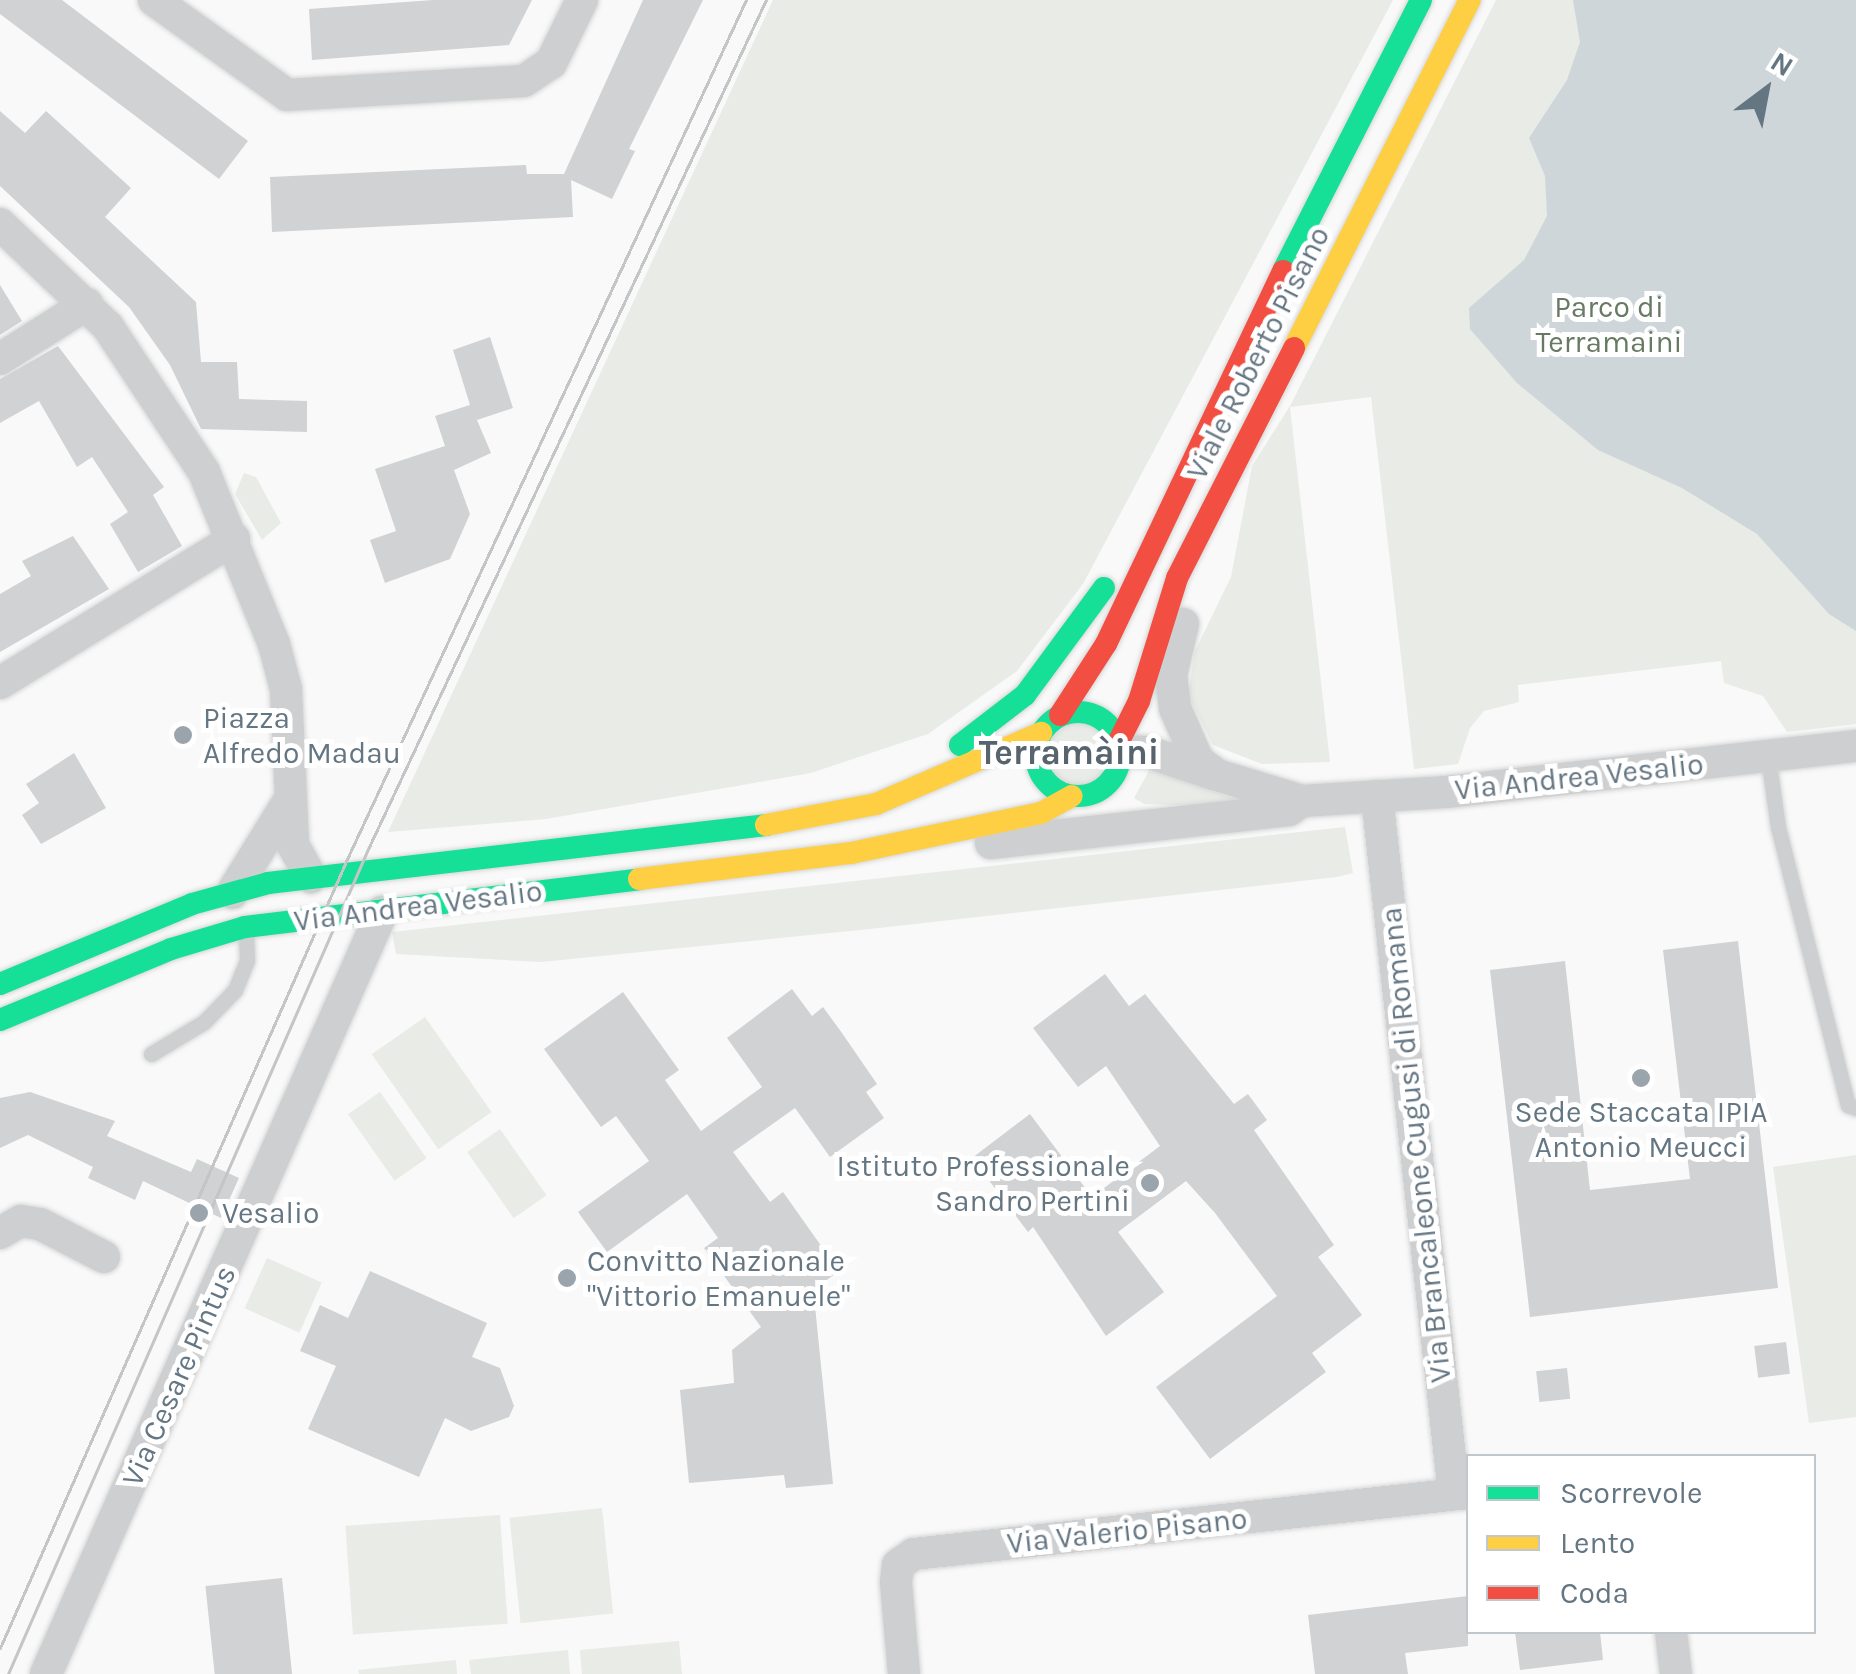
<!DOCTYPE html>
<html>
<head>
<meta charset="utf-8">
<style>
  body { margin:0 }
  #map { position:relative; width:1856px; height:1674px; overflow:hidden; background:#f9f9f9; font-family:Karla,sans-serif }
  div>[style] { position:absolute }
  [style*='--x'] { left:calc(var(--x)*1px); top:calc(var(--y)*1px); width:calc(var(--w)*1px); rotate:calc(var(--a)*1deg) }
  .green>* { inset:0; background:#e8ebe6; transform-origin:0 0 }
  .water>* { inset:0; background:#ced6d9 }
  .building>* { inset:0; background:#d0d2d3; transform-origin:0 0 }
  .roads { filter:drop-shadow(0 0 2px #d5d6d7) drop-shadow(0 0 2px #d5d6d7) }
  .lane>* { height:15px; margin:-7.5px; padding:0 7.5px; transform-origin:7.5px; border-radius:7.5px; background:#cecfd0 }
  .street>* { height:32px; margin:-16px; padding:0 16px; transform-origin:16px; border-radius:16px; background:#cecfd0 }
  .fast>* { height:22px; margin:-11px; padding:0 11px; transform-origin:11px; border-radius:11px; background:#16e098 }
  .fast>.ring { margin:-11px; padding:0; box-sizing:content-box; background:none; border:22px solid #16e098; border-radius:50% }
  .slow>* { height:22px; margin:-11px; padding:0 11px; transform-origin:11px; border-radius:11px; background:#ffcf43 }
  .jam>* { height:22px; margin:-11px; padding:0 11px; transform-origin:11px; border-radius:11px; background:#f24e42 }
  .tram>* { height:2.5px; margin:-1.25px; padding:0 1.25px; transform-origin:1.25px; border-radius:1.25px; background:#c3c5c6 }
  .dots>* { width:28px; height:28px; translate:-50% -50%; box-sizing:border-box; border:5px solid #fff; border-radius:50% }
  span { translate:-50% -50%; white-space:nowrap; text-align:center; line-height:1.15; -webkit-text-stroke:10px #fff; paint-order:stroke }
  .park-label { font-size:30px; color:#687a64 }
  .street-label { font-size:30px; color:#657683 }
  .poi-label { font-size:30px; color:#657683 }
  .left { translate:0 -50%; text-align:left }
  .right { translate:-100% -50%; text-align:right }
  .quarter-label { font-size:35px; color:#57646e; font-weight:700 }
  .legend { position:absolute; left:1466px; top:1454px; width:350px; height:180px; box-sizing:border-box; background:#fff; border:2px solid #c1c8cd; margin:0; padding:12px 18px; list-style:none; font-size:30px; color:#657683 }
  .legend li { display:flex; align-items:center; gap:20px; height:50px }
  .legend b { width:50px; border:2px solid #c1c8cd }
  .north { position:absolute; left:1716px; top:40px; width:100px; height:100px; -webkit-text-stroke:8px #fff; paint-order:stroke; rotate:32deg; font-size:28px; font-weight:700; line-height:40px; text-align:center; color:#657683 }
  .north::after { content:''; display:block; margin:auto; width:35px; height:45px; background:#657683; clip-path:polygon(50% 0,100% 100%,50% 72%,0 100%) }
</style>
</head>
<body>
<div id="map">
  <div class="green">
    <div style="clip-path:polygon(773px 0,1393px 0,1083px 584px,1017px 671px,928px 734px,811px 773px,546px 819px,388px 832px)"></div>
    <div style="clip-path:polygon(1496px 0,1856px 0,1856px 724px,1787px 732px,1763px 696px,1724px 683px,1721px 661px,1518px 685px,1519px 702px,1484px 711px,1470px 728px,1458px 764px,1414px 769px,1371px 397px,1290px 407px,1330px 762px,1262px 764px,1213px 745px,1188px 695px,1195px 651px,1231px 577px,1252px 466px,1290px 406px)"></div>
    <div style="clip-path:polygon(244px 473px,256px 477px,281px 523px,262px 540px,235px 494px)"></div>
    <div style="clip-path:polygon(1087px 712px,1112px 728px,1121px 751px,1115px 776px,1087px 796px,1048px 785px,1036px 747px)"></div>
    <div style="clip-path:polygon(1151px 767px,1185px 782px,1263px 808px,1144px 804px,1134px 798px)"></div>
    <div style="clip-path:polygon(1345px 827px,1353px 873px,1337px 877px,870px 929px,541px 962px,396px 954px,392px 932px)"></div>
    <div style="left:425px;top:1017px;width:116px;height:65px;rotate:55deg"></div>
    <div style="left:380px;top:1092px;width:81px;height:39px;rotate:55deg"></div>
    <div style="left:500px;top:1129px;width:81px;height:40px;rotate:55deg"></div>
    <div style="clip-path:polygon(1856px 1155px,1856px 1417px,1809px 1423px,1773px 1167px)"></div>
    <div style="left:267px;top:1258px;width:60px;height:55px;rotate:24deg"></div>
    <div style="left:602px;top:1508px;width:106px;height:93px;rotate:84deg"></div>
    <div style="left:500px;top:1515px;width:109px;height:155px;rotate:86deg"></div>
    <div style="clip-path:polygon(679px 1641px,682px 1674px,582px 1674px,580px 1650px)"></div>
    <div style="clip-path:polygon(568px 1650px,570px 1674px,471px 1674px,469px 1660px)"></div>
    <div style="clip-path:polygon(456px 1660px,457px 1674px,359px 1674px,358px 1670px)"></div>
  </div>
  <div class="water">
    <div style="clip-path:polygon(1573px 0,1856px 0,1856px 631px,1829px 614px,1757px 534px,1682px 488px,1598px 450px,1517px 383px,1470px 329px,1469px 308px,1524px 260px,1547px 216px,1545px 176px,1529px 138px,1567px 80px,1580px 42px)"></div>
  </div>
  <div class="building">
    <div style="clip-path:polygon(0 0,62px 0,248px 141px,219px 179px,0 14px)"></div>
    <div style="clip-path:polygon(433px 0,532px 0,509px 45px,312px 60px,309px 9px)"></div>
    <div style="clip-path:polygon(643px 0,703px 0,629px 149px,635px 151px,612px 199px,571px 180px,573px 217px,272px 232px,270px 177px,526px 165px,527px 174px,564px 174px)"></div>
    <div style="clip-path:polygon(0 111px,25px 133px,46px 111px,131px 188px,105px 217px,196px 302px,201px 362px,237px 362px,239px 399px,307px 401px,307px 432px,201px 429px,170px 365px,129px 307px,0 186px)"></div>
    <div style="clip-path:polygon(0 285px,22px 321px,0 335px)"></div>
    <div style="clip-path:polygon(490px 337px,513px 408px,477px 420px,491px 453px,454px 470px,470px 514px,450px 559px,385px 583px,370px 540px,396px 531px,375px 469px,445px 446px,435px 416px,470px 405px,453px 350px)"></div>
    <div style="clip-path:polygon(58px 346px,164px 487px,153px 495px,182px 546px,138px 572px,110px 524px,128px 512px,92px 457px,77px 467px,39px 401px,0 423px,0 379px)"></div>
    <div style="clip-path:polygon(73px 536px,109px 589px,0 652px,0 594px,31px 576px,22px 561px)"></div>
    <div style="clip-path:polygon(74px 753px,106px 808px,41px 844px,22px 815px,39px 803px,26px 784px)"></div>
    <div style="clip-path:polygon(1738px 941px,1778px 1288px,1530px 1317px,1490px 970px,1565px 961px,1590px 1190px,1690px 1179px,1663px 950px)"></div>
    <div style="clip-path:polygon(1105px 974px,1129px 1006px,1145px 994px,1234px 1104px,1248px 1094px,1267px 1120px,1254px 1130px,1334px 1245px,1318px 1257px,1362px 1315px,1312px 1353px,1326px 1372px,1210px 1459px,1156px 1387px,1277px 1296px,1215px 1213px,1186px 1181px,1118px 1232px,1164px 1292px,1106px 1336px,1033px 1227px,1028px 1232px,972px 1158px,1030px 1114px,1092px 1197px,1160px 1146px,1106px 1066px,1078px 1087px,1033px 1028px)"></div>
    <div style="clip-path:polygon(792px 989px,812px 1016px,823px 1007px,842px 1033px,877px 1084px,866px 1092px,884px 1118px,830px 1157px,795px 1108px,733px 1152px,770px 1202px,783px 1192px,839px 1271px,812px 1291px,821px 1303px,815px 1306px,833px 1484px,786px 1488px,784px 1475px,689px 1483px,680px 1390px,734px 1383px,732px 1350px,761px 1327px,704px 1248px,718px 1238px,687px 1194px,607px 1252px,578px 1212px,649px 1161px,616px 1116px,601px 1127px,544px 1049px,623px 992px,679px 1070px,665px 1080px,701px 1131px,762px 1087px,727px 1038px)"></div>
    <div style="clip-path:polygon(30px 1092px,115px 1121px,107px 1136px,191px 1172px,197px 1159px,239px 1178px,221px 1218px,143px 1181px,135px 1200px,88px 1178px,93px 1167px,28px 1135px,0 1148px,0 1098px)"></div>
    <div style="clip-path:polygon(370px 1271px,487px 1323px,472px 1357px,500px 1368px,514px 1406px,509px 1417px,471px 1431px,445px 1418px,419px 1477px,308px 1429px,336px 1366px,300px 1351px,320px 1305px,348px 1318px)"></div>
    <div style="left:1786px;top:1342px;width:32px;height:32px;rotate:83deg"></div>
    <div style="left:1567px;top:1368px;width:31px;height:31px;rotate:84deg"></div>
    <div style="left:282px;top:1578px;width:97px;height:77px;rotate:84deg"></div>
    <div style="clip-path:polygon(1468px 1596px,1468px 1646px,1405px 1653px,1408px 1674px,1315px 1674px,1308px 1615px)"></div>
    <div style="clip-path:polygon(1515px 1632px,1600px 1632px,1603px 1660px,1520px 1670px)"></div>
  </div>
  <div class="roads">
    <div class="lane">
      <div style="--x:1768;--y:757;--w:71;--a:81.9"></div>
      <div style="--x:1778;--y:827;--w:287;--a:75.9"></div>
      <div style="--x:1848;--y:1105;--w:9;--a:21"></div>
      <div style="--x:151;--y:1054;--w:62;--a:-31.1"></div>
      <div style="--x:204;--y:1022;--w:45;--a:-45.9"></div>
      <div style="--x:235;--y:990;--w:32;--a:-68"></div>
      <div style="--x:247;--y:960;--w:27;--a:-92"></div>
    </div>
    <div class="street">
      <div style="--x:154;--y:0;--w:163;--a:35.5"></div>
      <div style="--x:287;--y:95;--w:237;--a:-3.4"></div>
      <div style="--x:524;--y:81;--w:32;--a:-34"></div>
      <div style="--x:551;--y:63;--w:70;--a:-63.8"></div>
      <div style="--x:0;--y:224;--w:149;--a:43.6"></div>
      <div style="--x:108;--y:327;--w:174;--a:56.5"></div>
      <div style="--x:204;--y:472;--w:186;--a:67.9"></div>
      <div style="--x:274;--y:644;--w:47;--a:75.1"></div>
      <div style="--x:286;--y:689;--w:156;--a:87.4"></div>
      <div style="--x:293;--y:845;--w:37;--a:61"></div>
      <div style="--x:0;--y:359;--w:103;--a:-32.3"></div>
      <div style="--x:1183;--y:624;--w:52;--a:103.2"></div>
      <div style="--x:1171;--y:675;--w:33;--a:83"></div>
      <div style="--x:1175;--y:708;--w:58;--a:66.5"></div>
      <div style="--x:1198;--y:761;--w:24;--a:36"></div>
      <div style="--x:1217;--y:775;--w:89;--a:17"></div>
      <div style="--x:1302;--y:801;--w:144;--a:-3.6"></div>
      <div style="--x:1446;--y:792;--w:413;--a:-6.4"></div>
      <div style="--x:0;--y:683;--w:275;--a:-31.6"></div>
      <div style="--x:1121;--y:751;--w:27;--a:2"></div>
      <div style="--x:1148;--y:752;--w:69;--a:18.7"></div>
      <div style="--x:1377;--y:796;--w:702;--a:83.7"></div>
      <div style="--x:991;--y:843;--w:300;--a:-6.3"></div>
      <div style="--x:1289;--y:810;--w:16;--a:-35"></div>
      <div style="--x:232;--y:893;--w:105;--a:-58.3"></div>
      <div style="--x:0;--y:1233;--w:24;--a:-30"></div>
      <div style="--x:21;--y:1221;--w:19;--a:9"></div>
      <div style="--x:40;--y:1224;--w:72;--a:27.3"></div>
      <div style="--x:1671;--y:1632;--w:42;--a:83.2"></div>
      <div style="--x:46;--y:1674;--w:833;--a:-66.21"></div>
      <div style="--x:904;--y:1674;--w:92;--a:-95"></div>
      <div style="--x:896;--y:1582;--w:17;--a:-83"></div>
      <div style="--x:898;--y:1565;--w:19;--a:-35"></div>
      <div style="--x:914;--y:1554;--w:557;--a:-6.28"></div>
    </div>
    <div class="fast">
      <div style="--x:1283;--y:271;--w:304;--a:-63"></div>
      <div class="ring" style="left:1036px;top:712px;width:62px;height:62px"></div>
      <div style="--x:960;--y:745;--w:82;--a:-37.6"></div>
      <div style="--x:1025;--y:695;--w:133;--a:-53.6"></div>
      <div style="--x:0;--y:984;--w:208;--a:-22.6"></div>
      <div style="--x:192;--y:904;--w:79;--a:-15.4"></div>
      <div style="--x:268;--y:883;--w:501;--a:-6.64"></div>
      <div style="--x:0;--y:1020;--w:185;--a:-22.5"></div>
      <div style="--x:171;--y:949;--w:77;--a:-16.6"></div>
      <div style="--x:245;--y:927;--w:397;--a:-6.9"></div>
    </div>
    <div class="slow">
      <div style="--x:1294;--y:348;--w:390;--a:-63.2"></div>
      <div style="--x:766;--y:825;--w:112;--a:-10.8"></div>
      <div style="--x:876;--y:804;--w:180;--a:-23.3"></div>
      <div style="--x:639;--y:879;--w:214;--a:-7"></div>
      <div style="--x:851;--y:853;--w:194;--a:-11.9"></div>
      <div style="--x:1041;--y:813;--w:35;--a:-29"></div>
    </div>
    <div class="jam">
      <div style="--x:1060;--y:715;--w:85;--a:-57.1"></div>
      <div style="--x:1106;--y:644;--w:413;--a:-64.6"></div>
      <div style="--x:1119;--y:741;--w:45;--a:-63.4"></div>
      <div style="--x:1139;--y:701;--w:129;--a:-72.8"></div>
      <div style="--x:1177;--y:578;--w:258;--a:-63"></div>
    </div>
  </div>
  <div class="tram">
    <div style="--x:0;--y:1648;--w:864;--a:-66.25"></div>
    <div style="--x:348;--y:857;--w:945;--a:-65.09"></div>
    <div style="--x:8;--y:1674;--w:902;--a:-66.42"></div>
    <div style="--x:369;--y:847;--w:935;--a:-64.89"></div>
  </div>
  <div class="dots">
    <div style="left:183px;top:735px;background:#99a4ac"></div>
    <div style="left:1641px;top:1078px;background:#99a4ac"></div>
    <div style="left:1150px;top:1183px;background:#99a4ac"></div>
    <div style="left:199px;top:1213px;background:#99a4ac"></div>
    <div style="left:567px;top:1278px;background:#99a4ac"></div>
  </div>
  <div class="park-label">
    <span style="left:1609px;top:324px">Parco di<br>Terramaini</span>
  </div>
  <div class="street-label">
    <span style="left:1258px;top:353px;rotate:-63deg">Viale Roberto Pisano</span>
    <span style="left:1579px;top:777px;rotate:-6deg">Via Andrea Vesalio</span>
    <span style="left:418px;top:906px;rotate:-7deg">Via Andrea Vesalio</span>
    <span style="left:1416px;top:1145px;rotate:-96deg">Via Brancaleone Cugusi di Romana</span>
    <span style="left:179px;top:1376px;rotate:-66deg">Via Cesare Pintus</span>
    <span style="left:1127px;top:1531px;rotate:-6deg">Via Valerio Pisano</span>
  </div>
  <div class="poi-label">
    <span class="left" style="left:203px;top:735px">Piazza<br>Alfredo Madau</span>
    <span style="left:1641px;top:1129px">Sede Staccata IPIA<br>Antonio Meucci</span>
    <span class="right" style="left:1130px;top:1183px">Istituto Professionale<br>Sandro Pertini</span>
    <span class="left" style="left:222px;top:1213px">Vesalio</span>
    <span class="left" style="left:587px;top:1278px">Convitto Nazionale<br>"Vittorio Emanuele"</span>
  </div>
  <div class="quarter-label">
    <span style="left:1069px;top:753px">Terramàini</span>
  </div>
  <ul class="legend">
  <li><b style="height:12px;background:#16e098"></b>Scorrevole</li>
  <li><b style="height:12px;background:#ffcf43"></b>Lento</li>
  <li><b style="height:12px;background:#f24e42"></b>Coda</li>
  </ul>
  <div class="north">N</div>
</div>
</body>
</html>
